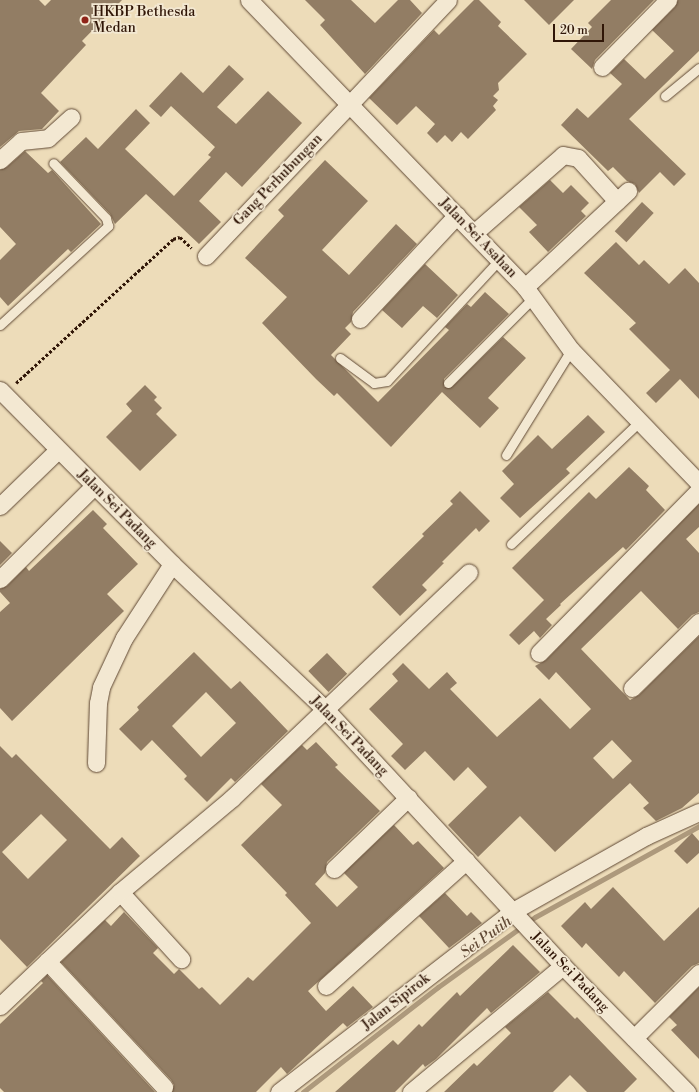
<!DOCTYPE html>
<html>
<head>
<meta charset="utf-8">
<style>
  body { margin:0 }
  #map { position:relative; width:699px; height:1092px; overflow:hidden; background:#eddcb9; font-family:"Libre Bodoni",serif }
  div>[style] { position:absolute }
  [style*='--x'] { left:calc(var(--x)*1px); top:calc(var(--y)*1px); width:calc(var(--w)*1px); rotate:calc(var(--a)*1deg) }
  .stream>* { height:5px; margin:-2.5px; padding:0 2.5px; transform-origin:2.5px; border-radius:2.5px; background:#ad997c }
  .building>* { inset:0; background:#927d64; transform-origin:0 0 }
  .path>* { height:2.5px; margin-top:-1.25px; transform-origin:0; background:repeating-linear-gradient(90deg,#301607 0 3px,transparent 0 5px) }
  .roads { filter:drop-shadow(0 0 1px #5f4834) drop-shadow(0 0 1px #5f4834) }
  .lane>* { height:9px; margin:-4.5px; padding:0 4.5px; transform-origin:4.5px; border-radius:4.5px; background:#f3e8d2 }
  .street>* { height:17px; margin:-8.5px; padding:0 8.5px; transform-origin:8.5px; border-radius:8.5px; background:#f3e8d2 }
  .dots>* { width:11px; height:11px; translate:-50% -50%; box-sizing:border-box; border:2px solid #f3e8d2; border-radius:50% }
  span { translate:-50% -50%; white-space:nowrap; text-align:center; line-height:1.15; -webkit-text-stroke:3.5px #f3e8d2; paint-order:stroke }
  .poi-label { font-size:14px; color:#301607 }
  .left { translate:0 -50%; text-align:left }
  .street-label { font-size:14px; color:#301607 }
  .water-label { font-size:15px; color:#624a36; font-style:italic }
  .scale { position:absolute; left:553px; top:24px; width:51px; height:18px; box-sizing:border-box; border:2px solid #301607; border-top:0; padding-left:5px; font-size:12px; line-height:14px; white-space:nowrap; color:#301607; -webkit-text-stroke:3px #f3e8d2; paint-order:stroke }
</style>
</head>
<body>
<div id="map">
  <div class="stream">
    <div style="--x:303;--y:1092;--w:171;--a:-37.9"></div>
    <div style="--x:438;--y:987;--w:120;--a:-35.8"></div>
    <div style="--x:535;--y:917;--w:188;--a:-29"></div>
  </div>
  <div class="building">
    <div style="clip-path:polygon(0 0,39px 0,45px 6px,51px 0,122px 0,82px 41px,86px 45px,41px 93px,59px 111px,42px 129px,19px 131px,0 147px)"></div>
    <div style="clip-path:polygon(305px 0,351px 0,375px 23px,398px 0,410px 0,422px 13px,365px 74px,320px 25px,325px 20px)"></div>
    <div style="clip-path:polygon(474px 0,479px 0,501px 22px,498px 26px,527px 54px,498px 83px,499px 90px,493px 96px,498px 100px,493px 106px,496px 110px,468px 139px,461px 132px,452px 142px,445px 135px,437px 143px,427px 133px,435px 124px,416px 106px,397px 125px,369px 98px,434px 30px,439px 35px)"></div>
    <div style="clip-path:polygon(524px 0,574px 0,549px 25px)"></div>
    <div style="clip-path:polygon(611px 0,654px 0,595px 60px,592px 69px,571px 49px,592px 27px,588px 23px)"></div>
    <div style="clip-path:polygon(678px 0,699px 0,699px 51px,629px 119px,686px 174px,674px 186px,660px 172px,639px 193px,635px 184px,627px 181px,613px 167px,608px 171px,561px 125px,577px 108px,588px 118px,622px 84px,610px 73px,624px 59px,645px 79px,674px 51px,652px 30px,675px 7px)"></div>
    <div style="clip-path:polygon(229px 65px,244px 79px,217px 107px,236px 124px,268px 91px,302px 123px,242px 187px,226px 172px,199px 201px,221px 222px,199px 244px,146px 194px,115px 224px,110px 214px,60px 162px,86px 137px,98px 149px,136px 109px,150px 123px,125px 149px,174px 196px,211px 157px,208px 155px,215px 147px,171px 106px,161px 117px,149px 106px,181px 72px,203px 93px)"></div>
    <div style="clip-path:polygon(25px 151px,48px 173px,52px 170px,101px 224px,71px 252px,68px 249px,8px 306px,0 297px,0 260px,16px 244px,0 227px,0 170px,7px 167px)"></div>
    <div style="clip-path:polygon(325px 160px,368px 201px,322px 250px,349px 275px,396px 224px,417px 244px,353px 312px,351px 322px,345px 328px,351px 334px,331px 355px,378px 402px,449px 330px,445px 327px,467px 304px,471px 307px,485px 292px,509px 314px,444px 379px,444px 387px,452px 387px,503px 337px,526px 358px,488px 398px,499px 408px,480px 428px,442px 392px,391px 447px,337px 393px,334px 396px,316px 379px,262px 323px,287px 297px,245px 258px,284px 216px,278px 210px)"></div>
    <div style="clip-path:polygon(550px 180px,563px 193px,571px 185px,589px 203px,581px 211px,586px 216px,548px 252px,529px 232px,537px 225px,519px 207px)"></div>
    <div style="left:642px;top:202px;width:16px;height:40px;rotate:43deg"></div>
    <div style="clip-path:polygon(616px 242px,639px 265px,644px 260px,669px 284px,685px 268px,699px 283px,699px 399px,680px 379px,656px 403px,646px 393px,670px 370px,629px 329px,636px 323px,584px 273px)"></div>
    <div style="clip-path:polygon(425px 264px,458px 295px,437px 318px,423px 306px,402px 328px,382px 310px)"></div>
    <div style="clip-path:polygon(145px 385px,157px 397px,154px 400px,162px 408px,156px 414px,177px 435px,140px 471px,106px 437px,132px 411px,126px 404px)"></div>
    <div style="clip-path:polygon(588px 415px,605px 432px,566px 469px,570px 473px,520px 518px,500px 498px,514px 484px,502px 471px,538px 435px,552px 449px)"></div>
    <div style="clip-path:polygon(629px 467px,649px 486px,646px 490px,665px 510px,626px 550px,623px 547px,560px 604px,561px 605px,546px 619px,552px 625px,540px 638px,534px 631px,519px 645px,509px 635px,544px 600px,512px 568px,589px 492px,596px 499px)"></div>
    <div style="clip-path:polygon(460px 491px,490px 521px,479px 532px,476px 528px,442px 562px,444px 563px,422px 585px,427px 590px,400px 616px,372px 587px,424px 536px,422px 534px,453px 504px,450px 501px)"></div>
    <div style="clip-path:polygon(evenodd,699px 504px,699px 527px,686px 539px,699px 553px,699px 612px,692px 615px,678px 629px,641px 591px,581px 649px,630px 700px,639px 695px,699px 636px,699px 793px,682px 808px,656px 821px,643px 808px,649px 803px,630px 783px,555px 852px,520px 816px,478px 857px,448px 825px,487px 787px,468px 767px,454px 781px,425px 751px,405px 770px,391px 756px,403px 744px,369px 709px,398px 681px,392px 674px,403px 663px,429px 689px,447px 672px,457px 683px,450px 689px,497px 737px,540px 698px,570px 729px,591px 709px,556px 672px,549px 680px,535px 666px,546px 660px,699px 504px,612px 740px,632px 761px,613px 779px,593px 758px,612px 740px)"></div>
    <div style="clip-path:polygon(93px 510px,107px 524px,103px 528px,138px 564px,107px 594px,124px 611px,12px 721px,0 708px,0 612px,10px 603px,0 592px,0 589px,7px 586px,26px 567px,29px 571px)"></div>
    <div style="clip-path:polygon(0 541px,12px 553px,0 565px)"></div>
    <div style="clip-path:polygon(evenodd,194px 652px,231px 689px,240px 681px,288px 731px,235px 782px,231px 778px,207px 802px,184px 779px,187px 776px,152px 740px,141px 751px,119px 729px,139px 710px,137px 707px,194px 652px,206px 692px,236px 723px,201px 757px,172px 726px,206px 692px)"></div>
    <div style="left:327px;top:653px;width:29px;height:26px;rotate:46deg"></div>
    <div style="clip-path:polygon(316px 742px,338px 765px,335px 767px,380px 811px,327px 862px,325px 873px,315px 884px,337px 907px,358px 887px,344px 873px,394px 825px,413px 845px,418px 841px,444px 868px,308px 991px,326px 1011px,353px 986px,373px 1007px,347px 1027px,343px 1023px,287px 1074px,281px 1067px,256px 1092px,172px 1092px,174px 1085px,171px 1080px,61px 962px,105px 920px,111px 926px,124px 912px,158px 948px,153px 953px,174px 974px,179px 969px,199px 989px,202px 987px,220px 1005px,248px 977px,253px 981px,311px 923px,285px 895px,287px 893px,241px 845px,282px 805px,261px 784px,302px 745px,307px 750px)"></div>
    <div style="clip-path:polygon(evenodd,0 746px,12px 758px,16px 754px,110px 849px,122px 837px,140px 856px,27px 967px,0 939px,0 746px,41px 814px,67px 840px,28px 879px,2px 852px,41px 814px)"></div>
    <div style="clip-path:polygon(692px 833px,699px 841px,699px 853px,687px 864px,674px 851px)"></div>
    <div style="clip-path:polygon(613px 887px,664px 941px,699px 907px,699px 963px,692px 966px,655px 1003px,624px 971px,619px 977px,586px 943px,582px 948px,561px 926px,585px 902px,591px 909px)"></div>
    <div style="clip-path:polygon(445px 893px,467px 916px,471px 912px,482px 923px,449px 948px,419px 916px)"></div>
    <div style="clip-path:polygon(513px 945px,540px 972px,491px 1013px,487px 1008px,436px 1059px,425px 1067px,423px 1064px,395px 1092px,335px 1092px,393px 1040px,398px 1045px,419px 1024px,422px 1027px,457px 992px,460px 996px)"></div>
    <div style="clip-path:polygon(47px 975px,155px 1092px,4px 1092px,0 1088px,0 1024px,43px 983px,41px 981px)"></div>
    <div style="clip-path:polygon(699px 987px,699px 1059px,671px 1030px,677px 1025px,669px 1017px)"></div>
    <div style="clip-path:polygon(548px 992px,575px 1019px,577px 1017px,637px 1079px,624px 1092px,587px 1092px,570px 1075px,553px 1092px,444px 1092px,474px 1063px,477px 1066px,511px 1033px,505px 1027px)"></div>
  </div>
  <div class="path">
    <div style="--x:16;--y:383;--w:213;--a:-42.5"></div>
    <div style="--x:173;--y:239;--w:7;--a:-16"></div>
    <div style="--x:180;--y:237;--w:16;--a:43"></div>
  </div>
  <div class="roads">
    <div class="lane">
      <div style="--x:665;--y:96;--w:44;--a:-39.5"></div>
      <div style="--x:0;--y:325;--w:147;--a:-42.5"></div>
      <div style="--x:108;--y:226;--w:8;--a:-104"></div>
      <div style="--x:106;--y:218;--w:76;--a:-133.9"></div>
      <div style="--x:340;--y:358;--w:42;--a:36.3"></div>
      <div style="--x:374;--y:383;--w:13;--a:-9"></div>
      <div style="--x:387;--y:381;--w:165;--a:-47.2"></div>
      <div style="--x:448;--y:383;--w:122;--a:-45"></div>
      <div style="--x:506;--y:455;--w:123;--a:-58.2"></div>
      <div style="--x:511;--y:544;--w:178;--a:-43.6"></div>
    </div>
    <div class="street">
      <div style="--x:249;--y:0;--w:398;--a:46.1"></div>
      <div style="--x:525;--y:287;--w:78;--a:53.9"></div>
      <div style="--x:571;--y:350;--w:185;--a:46.1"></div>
      <div style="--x:602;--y:67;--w:94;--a:-45.4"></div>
      <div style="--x:0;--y:160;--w:28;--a:-42"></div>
      <div style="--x:21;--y:141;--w:27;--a:-6"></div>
      <div style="--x:48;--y:138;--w:31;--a:-42"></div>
      <div style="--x:474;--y:233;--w:118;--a:-41.2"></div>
      <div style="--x:563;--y:155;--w:15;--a:11"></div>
      <div style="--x:578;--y:158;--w:58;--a:47.8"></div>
      <div style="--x:206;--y:256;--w:352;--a:-46.6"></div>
      <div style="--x:525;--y:287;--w:141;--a:-43"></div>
      <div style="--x:360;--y:319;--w:142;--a:-47"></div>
      <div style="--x:0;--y:390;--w:245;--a:45.3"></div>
      <div style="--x:172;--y:564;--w:212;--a:43.5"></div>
      <div style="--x:326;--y:710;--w:349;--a:47.2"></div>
      <div style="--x:563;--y:966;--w:177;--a:45.5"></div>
      <div style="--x:0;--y:506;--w:81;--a:-44"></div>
      <div style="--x:0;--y:579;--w:132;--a:-44.7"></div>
      <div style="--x:539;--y:653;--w:228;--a:-45.5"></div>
      <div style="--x:632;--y:688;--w:94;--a:-44.6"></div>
      <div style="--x:96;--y:763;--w:60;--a:-88.1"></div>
      <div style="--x:98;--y:703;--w:16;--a:-79"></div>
      <div style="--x:101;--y:687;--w:54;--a:-64.9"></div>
      <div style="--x:124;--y:638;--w:88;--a:-57"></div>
      <div style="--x:334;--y:869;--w:103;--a:-43.8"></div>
      <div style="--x:120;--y:892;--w:91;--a:47.7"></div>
      <div style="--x:47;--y:961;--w:172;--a:47.1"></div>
      <div style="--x:326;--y:986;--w:188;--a:-41.8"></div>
      <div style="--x:0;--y:1006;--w:166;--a:-43.5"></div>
      <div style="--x:120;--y:892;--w:146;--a:-40"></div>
      <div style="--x:232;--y:798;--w:327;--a:-43.6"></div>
      <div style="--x:634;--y:1038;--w:92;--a:-45"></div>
      <div style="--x:279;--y:1092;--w:296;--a:-37.7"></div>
      <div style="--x:513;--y:911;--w:153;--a:-29.4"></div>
      <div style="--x:646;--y:836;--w:58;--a:-24.4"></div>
      <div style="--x:411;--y:1092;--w:197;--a:-39.7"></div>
    </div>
  </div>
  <div class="dots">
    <div style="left:85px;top:20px;background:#8f2418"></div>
  </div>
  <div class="poi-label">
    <span class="left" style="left:93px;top:20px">HKBP Bethesda<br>Medan</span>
  </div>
  <div class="street-label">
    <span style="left:278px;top:180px;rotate:-46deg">Gang Perhubungan</span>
    <span style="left:478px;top:238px;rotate:46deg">Jalan Sei Asahan</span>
    <span style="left:117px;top:509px;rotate:45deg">Jalan Sei Padang</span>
    <span style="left:349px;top:736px;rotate:46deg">Jalan Sei Padang</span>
    <span style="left:570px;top:972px;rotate:46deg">Jalan Sei Padang</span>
    <span style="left:396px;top:1002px;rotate:-38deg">Jalan Sipirok</span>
  </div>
  <div class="water-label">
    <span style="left:486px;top:937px;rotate:-36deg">Sei Putih</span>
  </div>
  <div class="scale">20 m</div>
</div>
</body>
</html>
